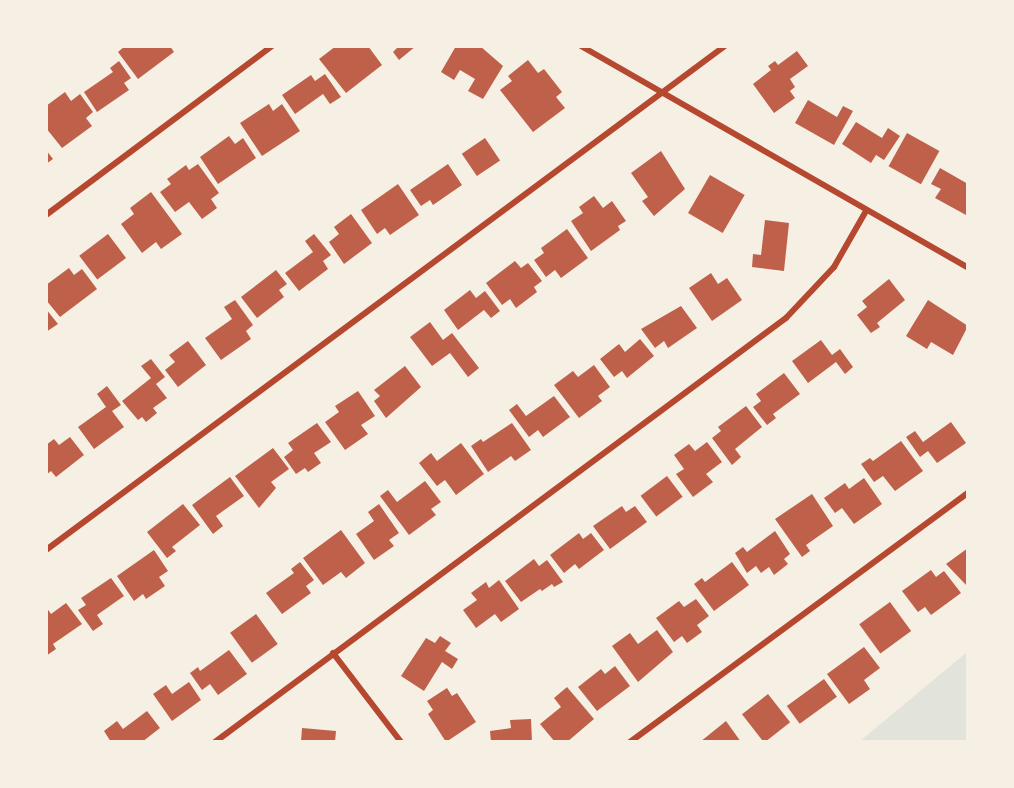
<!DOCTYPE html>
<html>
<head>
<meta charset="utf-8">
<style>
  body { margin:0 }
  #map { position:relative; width:1014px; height:788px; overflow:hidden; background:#f6efe4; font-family:"DM Sans",sans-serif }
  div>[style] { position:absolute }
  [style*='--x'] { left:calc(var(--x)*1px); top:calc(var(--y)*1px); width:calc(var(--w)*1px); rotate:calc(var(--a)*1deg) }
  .green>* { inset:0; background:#e2e4dc }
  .building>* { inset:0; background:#bf614a; transform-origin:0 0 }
  .minor>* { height:6px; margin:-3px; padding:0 3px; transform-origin:3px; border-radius:3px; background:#b5482f }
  span { translate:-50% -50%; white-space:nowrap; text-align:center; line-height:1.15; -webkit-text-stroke:6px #f6efe4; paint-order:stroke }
  .frame { position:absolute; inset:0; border:48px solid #f6efe4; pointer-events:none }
</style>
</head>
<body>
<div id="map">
  <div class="green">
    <div style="clip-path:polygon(967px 652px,967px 741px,860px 741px)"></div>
  </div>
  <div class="building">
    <div style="clip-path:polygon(125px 46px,170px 46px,174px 52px,138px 79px,118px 52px)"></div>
    <div style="clip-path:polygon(336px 46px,368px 46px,382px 65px,346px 93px,319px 59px)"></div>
    <div style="clip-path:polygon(416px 46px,399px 60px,393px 52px,399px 46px)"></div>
    <div style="clip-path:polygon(456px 46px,480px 46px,503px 66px,483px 99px,468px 91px,475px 79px,460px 70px,454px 80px,441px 72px)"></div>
    <div style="clip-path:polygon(797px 51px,808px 66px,790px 79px,795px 87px,790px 91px,795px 98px,774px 113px,753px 84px,771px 70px,768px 66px,775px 61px,778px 65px)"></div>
    <div style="clip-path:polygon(528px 60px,538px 73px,544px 69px,562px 92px,556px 97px,565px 108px,533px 132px,500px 90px,512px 81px,508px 76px)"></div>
    <div style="clip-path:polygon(119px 61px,131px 78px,124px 83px,129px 90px,97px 112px,84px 92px,113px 72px,110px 68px)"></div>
    <div style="clip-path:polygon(325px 74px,341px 97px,330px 104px,323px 94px,295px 114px,282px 95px,311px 75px,315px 81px)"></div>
    <div style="clip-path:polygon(65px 92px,71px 101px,80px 94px,93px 112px,86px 118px,92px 126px,62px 148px,46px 128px,46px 106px)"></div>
    <div style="clip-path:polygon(808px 100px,837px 117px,843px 106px,853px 111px,834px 145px,795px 123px)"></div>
    <div style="clip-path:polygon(269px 104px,273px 111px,282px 104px,300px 131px,262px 156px,240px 123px)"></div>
    <div style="clip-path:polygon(856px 122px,882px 138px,888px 128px,900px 136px,884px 160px,876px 155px,871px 163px,842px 144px)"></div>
    <div style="left:907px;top:133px;width:37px;height:38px;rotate:29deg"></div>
    <div style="clip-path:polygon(229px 136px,235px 144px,243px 138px,256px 158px,218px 184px,200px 157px)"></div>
    <div style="left:485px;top:138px;width:27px;height:28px;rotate:56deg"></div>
    <div style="clip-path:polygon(46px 150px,53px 159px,46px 164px)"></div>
    <div style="clip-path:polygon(661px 151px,685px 189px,654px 216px,642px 201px,648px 197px,631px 173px)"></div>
    <div style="clip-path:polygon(198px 164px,219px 193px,211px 199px,217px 208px,202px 219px,189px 202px,175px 212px,160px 192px,171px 184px,167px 179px,186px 165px,189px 170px)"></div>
    <div style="clip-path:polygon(448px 164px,462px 185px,433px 205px,430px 200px,421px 206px,410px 190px)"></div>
    <div style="clip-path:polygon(940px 168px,968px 184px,966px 215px,935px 198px,941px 189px,931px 184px)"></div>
    <div style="left:710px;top:175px;width:40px;height:44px;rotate:30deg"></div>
    <div style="clip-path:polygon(398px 184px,419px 215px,390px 235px,385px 228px,377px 234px,361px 210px)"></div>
    <div style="clip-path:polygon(151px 192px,182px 234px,161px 249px,156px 242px,142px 253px,121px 224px,134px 214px,130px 208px)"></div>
    <div style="clip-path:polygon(594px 196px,603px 208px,612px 201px,626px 221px,618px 226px,620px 230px,591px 251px,571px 221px,583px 213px,579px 207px)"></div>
    <div style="clip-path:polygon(351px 214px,372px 243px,344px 264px,329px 242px,339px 234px,334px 227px)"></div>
    <div style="clip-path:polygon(765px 220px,789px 223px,784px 271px,752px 267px,753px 254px,761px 255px)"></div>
    <div style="clip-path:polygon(567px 229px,588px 258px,561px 278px,555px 270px,546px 277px,534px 260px,544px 253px,541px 248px)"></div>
    <div style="left:108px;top:234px;width:30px;height:36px;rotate:53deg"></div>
    <div style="clip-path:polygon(314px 234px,331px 255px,323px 261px,328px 269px,299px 291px,285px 273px,313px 252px,305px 241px)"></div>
    <div style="clip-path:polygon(515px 261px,521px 268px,528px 263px,542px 281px,534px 287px,537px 292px,516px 308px,510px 299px,502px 305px,486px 283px)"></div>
    <div style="clip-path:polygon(69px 268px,74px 275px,82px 269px,97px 289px,60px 317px,46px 300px,46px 285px)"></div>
    <div style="clip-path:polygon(276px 270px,287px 284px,279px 290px,284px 297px,257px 318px,241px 297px)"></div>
    <div style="clip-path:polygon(711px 273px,718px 284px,727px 278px,742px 300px,712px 321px,689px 288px)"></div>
    <div style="clip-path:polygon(889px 279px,905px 300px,877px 323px,880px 327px,871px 333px,857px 315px,867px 307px,862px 301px)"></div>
    <div style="clip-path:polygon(470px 290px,476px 298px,485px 291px,500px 311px,491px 318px,484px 310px,458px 330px,444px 310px)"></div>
    <div style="clip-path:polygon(235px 300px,253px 325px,246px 331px,251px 339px,221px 360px,205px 338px,232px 319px,224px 307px)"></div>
    <div style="clip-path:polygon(928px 300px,968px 326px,953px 355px,931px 342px,927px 349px,906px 336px)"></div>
    <div style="clip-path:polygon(681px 306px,697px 328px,668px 348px,664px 341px,655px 348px,641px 329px)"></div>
    <div style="clip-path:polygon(46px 309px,58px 324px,46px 332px)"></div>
    <div style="clip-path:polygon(430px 322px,443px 340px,452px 333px,479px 368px,468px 377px,450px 353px,432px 366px,410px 337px)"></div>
    <div style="clip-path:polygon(640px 339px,654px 356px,627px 378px,622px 371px,614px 377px,600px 359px,619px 344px,625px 352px)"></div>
    <div style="clip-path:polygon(821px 340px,832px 355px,840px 349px,853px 367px,845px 374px,836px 362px,808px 383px,792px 361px)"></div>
    <div style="clip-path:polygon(188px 341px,206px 365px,178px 387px,165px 370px,175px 362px,169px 355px)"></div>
    <div style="clip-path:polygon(151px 359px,165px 377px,156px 384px,167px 398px,153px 408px,157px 413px,146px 422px,142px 417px,138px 420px,122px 401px,151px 378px,141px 366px)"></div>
    <div style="clip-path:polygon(594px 365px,610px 387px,598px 396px,602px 401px,579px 418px,554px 385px,573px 371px,578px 377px)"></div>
    <div style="clip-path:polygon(405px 366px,421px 387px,386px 418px,374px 401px,380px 396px,374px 390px)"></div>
    <div style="clip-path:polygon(784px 373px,800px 394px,773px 414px,776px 418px,767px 425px,753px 407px,761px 401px,756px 394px)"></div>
    <div style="clip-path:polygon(107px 386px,121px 405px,112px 411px,124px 427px,94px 449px,78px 427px,106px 407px,97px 394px)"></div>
    <div style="clip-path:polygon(358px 391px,375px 416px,361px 425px,368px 434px,345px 450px,325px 422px,339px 412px,335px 406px)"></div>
    <div style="clip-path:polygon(554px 396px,570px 417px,543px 437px,538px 430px,529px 437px,509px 410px,517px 404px,526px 416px)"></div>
    <div style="clip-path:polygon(746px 406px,762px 427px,735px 449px,741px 457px,732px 465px,712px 438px,721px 431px,718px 427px)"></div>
    <div style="clip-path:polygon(951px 422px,966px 443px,937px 463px,928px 451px,920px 457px,906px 437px,915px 431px,923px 442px)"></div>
    <div style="clip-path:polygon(317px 423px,331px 442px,314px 453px,321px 463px,308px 472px,305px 468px,296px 474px,284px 457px,293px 450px,288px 443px)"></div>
    <div style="clip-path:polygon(512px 423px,531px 450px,515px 461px,511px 456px,488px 472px,471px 446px,481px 439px,483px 442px)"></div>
    <div style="clip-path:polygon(70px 437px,84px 455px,56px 477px,51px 471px,46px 475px,46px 445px,54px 439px,59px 445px)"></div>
    <div style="clip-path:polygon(901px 441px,923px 471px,895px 491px,883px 476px,874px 482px,861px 464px,870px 458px,873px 461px)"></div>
    <div style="clip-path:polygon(707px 442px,722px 462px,706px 474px,713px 482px,693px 497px,676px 474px,684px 469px,674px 455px,689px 444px,695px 451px)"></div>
    <div style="clip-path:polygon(461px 443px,484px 474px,456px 495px,445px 480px,437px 486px,419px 463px,431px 453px,437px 461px)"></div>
    <div style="clip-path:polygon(273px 448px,289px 469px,271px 482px,276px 488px,259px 508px,235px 476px)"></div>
    <div style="left:667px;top:476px;width:26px;height:33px;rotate:53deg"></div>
    <div style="clip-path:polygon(230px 477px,244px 496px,216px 516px,223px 526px,213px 534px,192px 505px)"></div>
    <div style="clip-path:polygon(864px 478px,882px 504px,854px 524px,842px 508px,835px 513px,824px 498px,845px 483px,849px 489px)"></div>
    <div style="clip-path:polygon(425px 481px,441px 502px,431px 509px,436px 515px,409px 535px,380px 496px,388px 490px,397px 502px)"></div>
    <div style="clip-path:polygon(812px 494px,833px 526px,806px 545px,810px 551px,802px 557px,775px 519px)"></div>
    <div style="clip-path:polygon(183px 504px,200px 525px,172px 547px,176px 551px,167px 558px,147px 532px)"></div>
    <div style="clip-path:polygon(379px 504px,399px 533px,389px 540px,394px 546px,374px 560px,356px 534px,374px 521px,368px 512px)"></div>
    <div style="clip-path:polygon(622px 506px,626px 512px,635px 506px,647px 522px,610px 549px,593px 526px)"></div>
    <div style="clip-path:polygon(341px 530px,365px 563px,346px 578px,341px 572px,323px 585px,303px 558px)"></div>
    <div style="clip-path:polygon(775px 531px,790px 554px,784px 559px,788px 564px,774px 575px,769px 567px,761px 573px,756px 566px,747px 573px,735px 553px,743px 547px,747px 552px)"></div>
    <div style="clip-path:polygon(579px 533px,583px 539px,591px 533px,604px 550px,579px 569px,575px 564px,564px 573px,550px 555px)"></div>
    <div style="clip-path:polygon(968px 548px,968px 587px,946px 564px)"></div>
    <div style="clip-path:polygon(154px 550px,168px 571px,159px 577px,165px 586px,146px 599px,143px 594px,134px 601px,117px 576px)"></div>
    <div style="clip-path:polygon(534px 559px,539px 566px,547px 560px,563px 582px,554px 587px,552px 584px,542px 591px,540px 589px,521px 602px,505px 581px)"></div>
    <div style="clip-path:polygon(300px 562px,314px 580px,306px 586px,311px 593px,282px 614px,266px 593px,294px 573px,291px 569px)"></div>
    <div style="clip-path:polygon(732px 562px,749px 585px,714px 611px,694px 584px,702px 578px,705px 582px)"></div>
    <div style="clip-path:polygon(931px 570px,936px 577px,944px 571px,961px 593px,931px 615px,925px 607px,918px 612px,902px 591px)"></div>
    <div style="clip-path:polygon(111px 578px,124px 596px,97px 615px,103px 624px,93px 631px,78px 610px,86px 605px,81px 598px)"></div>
    <div style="clip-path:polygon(499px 580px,519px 609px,501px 622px,495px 614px,476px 628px,463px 610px,477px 600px,471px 593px,486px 582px,489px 588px)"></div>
    <div style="clip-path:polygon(696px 599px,709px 616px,697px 625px,702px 632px,687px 643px,682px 636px,674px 642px,656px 618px,679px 601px,684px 607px)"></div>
    <div style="left:890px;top:602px;width:36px;height:38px;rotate:54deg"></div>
    <div style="clip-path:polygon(66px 603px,82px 624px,53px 644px,56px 649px,46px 656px,46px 607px,51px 614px)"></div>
    <div style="left:256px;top:614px;width:37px;height:32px;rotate:54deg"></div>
    <div style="clip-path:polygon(657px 630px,673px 652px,638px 682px,612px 646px,630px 633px,638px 644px)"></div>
    <div style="clip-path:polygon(440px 636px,451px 643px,445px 651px,458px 659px,452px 669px,442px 662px,424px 691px,401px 676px,426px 638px,435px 643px)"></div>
    <div style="clip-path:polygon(864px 647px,880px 668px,864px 680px,870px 689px,849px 704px,827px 674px)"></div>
    <div style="clip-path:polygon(229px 650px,247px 674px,218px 695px,210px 684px,202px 690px,190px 673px,198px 667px,200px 671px)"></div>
    <div style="clip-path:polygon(615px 666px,630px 686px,597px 711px,578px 687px,601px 669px,605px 674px)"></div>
    <div style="left:824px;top:679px;width:22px;height:46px;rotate:54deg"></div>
    <div style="clip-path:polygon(189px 682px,201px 700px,172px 721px,153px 694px,166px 685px,172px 694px)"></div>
    <div style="clip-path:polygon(567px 687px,594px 719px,567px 742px,555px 742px,540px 724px,561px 707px,554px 698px)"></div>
    <div style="clip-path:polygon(447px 688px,452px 696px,457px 693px,476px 722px,446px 742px,428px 714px,433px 710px,427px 701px)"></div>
    <div style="left:768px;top:694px;width:36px;height:33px;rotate:52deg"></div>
    <div style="clip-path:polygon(147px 711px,160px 728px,142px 742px,111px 742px,104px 731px,117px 721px,123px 729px)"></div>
    <div style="clip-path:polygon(531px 719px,532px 742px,491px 742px,490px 731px,511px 728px,510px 720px)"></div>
    <div style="clip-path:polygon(726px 721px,741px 742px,700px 742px)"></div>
    <div style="clip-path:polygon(302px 728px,336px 731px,335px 742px,301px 742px)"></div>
  </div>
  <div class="minor">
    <div style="--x:581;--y:46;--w:446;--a:29.8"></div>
    <div style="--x:46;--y:215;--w:282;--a:-36.8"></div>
    <div style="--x:46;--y:550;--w:846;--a:-36.59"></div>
    <div style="--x:333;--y:653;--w:112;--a:52.6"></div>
    <div style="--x:215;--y:742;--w:711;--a:-36.6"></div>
    <div style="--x:786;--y:318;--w:70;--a:-46.7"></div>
    <div style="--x:834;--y:267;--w:64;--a:-60.3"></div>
    <div style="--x:630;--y:742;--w:420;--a:-36.4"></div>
  </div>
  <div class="frame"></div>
</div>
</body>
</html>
